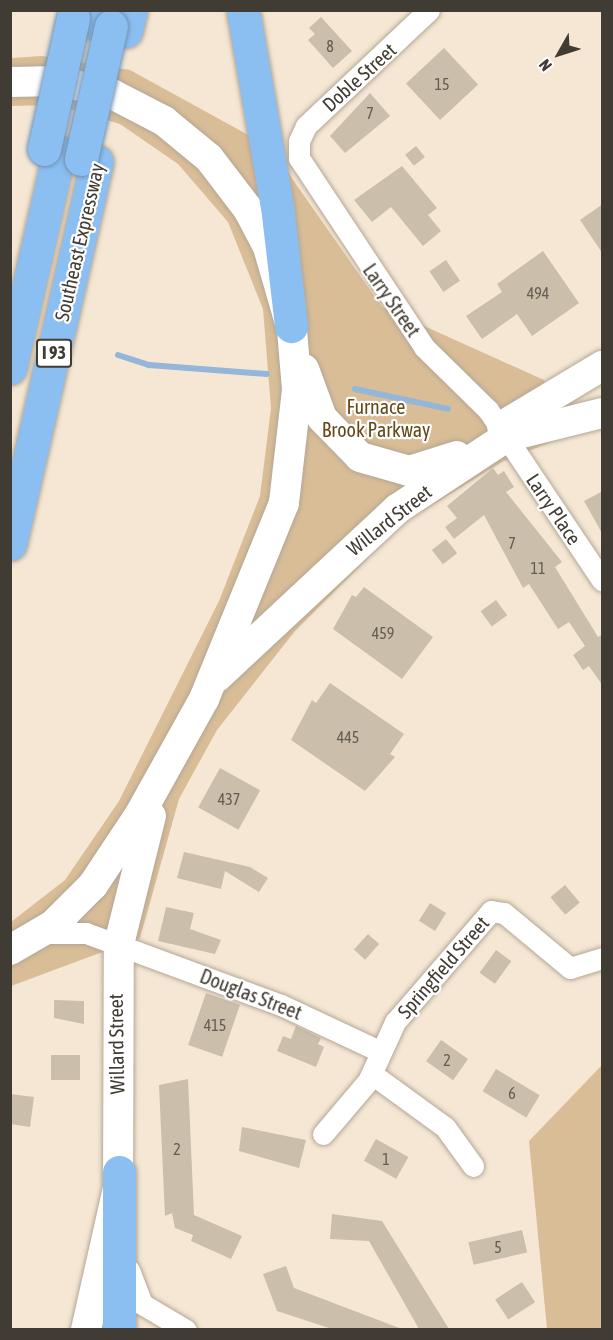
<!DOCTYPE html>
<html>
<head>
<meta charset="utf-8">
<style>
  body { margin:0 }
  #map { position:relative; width:613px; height:1340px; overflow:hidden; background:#f5e7d4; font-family:"Asap Condensed",sans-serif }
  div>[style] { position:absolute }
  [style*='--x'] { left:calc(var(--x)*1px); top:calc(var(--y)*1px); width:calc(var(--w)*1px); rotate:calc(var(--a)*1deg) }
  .green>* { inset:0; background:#d9bd97 }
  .stream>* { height:6px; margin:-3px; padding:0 3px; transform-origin:3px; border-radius:3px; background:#93b6d9 }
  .building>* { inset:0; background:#cbbeab; transform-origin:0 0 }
  .roads { filter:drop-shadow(0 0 2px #b4a795) drop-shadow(0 0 2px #b4a795) }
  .minor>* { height:21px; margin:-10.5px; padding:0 10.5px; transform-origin:10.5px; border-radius:10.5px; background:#fff }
  .secondary>* { height:30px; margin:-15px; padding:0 15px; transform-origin:15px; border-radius:15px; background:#fff }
  .motorway>* { height:33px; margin:-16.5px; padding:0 16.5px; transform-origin:16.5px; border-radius:16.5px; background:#8bbff2 }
  .bridges { filter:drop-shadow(0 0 2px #7191af) drop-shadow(0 0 2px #7191af) }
  .motorway-bridge>* { height:33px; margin:-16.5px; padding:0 16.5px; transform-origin:16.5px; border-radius:16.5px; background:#8bbff2 }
  span { translate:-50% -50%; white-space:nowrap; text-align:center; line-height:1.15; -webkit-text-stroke:4.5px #fff; paint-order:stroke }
  .number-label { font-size:16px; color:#635c51 }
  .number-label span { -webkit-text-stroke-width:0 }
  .shield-label span { padding:2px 4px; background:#fff; border:2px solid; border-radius:4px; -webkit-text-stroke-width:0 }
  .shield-label { font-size:18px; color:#403b33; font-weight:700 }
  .street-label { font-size:20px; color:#403b33 }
  .park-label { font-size:20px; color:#664818 }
  .frame { position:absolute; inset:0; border:12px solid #403b33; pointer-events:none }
  .north { position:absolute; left:529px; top:24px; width:60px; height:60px; -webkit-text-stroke:4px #fff; paint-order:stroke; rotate:231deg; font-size:16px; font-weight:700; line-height:24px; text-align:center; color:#403b33 }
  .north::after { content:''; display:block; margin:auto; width:21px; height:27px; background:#403b33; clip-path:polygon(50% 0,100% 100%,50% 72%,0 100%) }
</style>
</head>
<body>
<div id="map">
  <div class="green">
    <div style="clip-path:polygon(42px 56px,130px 70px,270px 147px,382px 307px,544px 380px,558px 439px,502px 462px,403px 523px,295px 631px,217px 730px,179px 799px,140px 938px,11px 986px,11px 922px,65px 880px,119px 801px,219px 601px,260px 496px,271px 408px,263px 309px,228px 222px,178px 164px,120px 124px,56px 105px,11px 106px,11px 58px)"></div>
    <div style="clip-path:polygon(602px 1065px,602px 1329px,547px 1329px,529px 1141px)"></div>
  </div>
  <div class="stream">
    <div style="--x:118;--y:355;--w:33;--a:18"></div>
    <div style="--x:149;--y:365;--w:118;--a:4.4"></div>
    <div style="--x:355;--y:389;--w:95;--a:12.1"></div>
  </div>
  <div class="building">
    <div style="clip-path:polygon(321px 17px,352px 51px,333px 68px,308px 40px,315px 34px,309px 28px)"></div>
    <div style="left:444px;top:48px;width:50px;height:52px;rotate:47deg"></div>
    <div style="clip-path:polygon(370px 93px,390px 116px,345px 153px,330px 136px)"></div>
    <div style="left:416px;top:146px;width:14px;height:14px;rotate:51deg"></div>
    <div style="clip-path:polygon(402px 166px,437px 208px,428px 215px,441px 231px,423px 246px,391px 207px,372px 222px,354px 200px)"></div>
    <div style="clip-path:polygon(603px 204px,603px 254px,580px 220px)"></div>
    <div style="clip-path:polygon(543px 251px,579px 303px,532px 336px,517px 314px,482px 339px,466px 316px,502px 292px,497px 284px)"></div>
    <div style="left:446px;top:260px;width:25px;height:20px;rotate:56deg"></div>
    <div style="clip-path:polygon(493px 468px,498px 475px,504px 471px,514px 487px,506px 492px,562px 562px,555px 567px,598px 637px,603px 634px,603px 686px,589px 666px,583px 670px,573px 655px,585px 646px,569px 622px,558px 629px,529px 584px,523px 588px,484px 515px,454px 539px,445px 527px,457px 518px,447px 506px)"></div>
    <div style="clip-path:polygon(603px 491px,603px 535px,584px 501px)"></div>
    <div style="left:446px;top:539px;width:18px;height:18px;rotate:52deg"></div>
    <div style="clip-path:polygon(364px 587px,433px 637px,402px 679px,333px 629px,352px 595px,356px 597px)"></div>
    <div style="left:496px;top:600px;width:19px;height:19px;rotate:54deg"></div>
    <div style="clip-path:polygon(330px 683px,404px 734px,390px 754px,395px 757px,365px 791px,291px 740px,312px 700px,316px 703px)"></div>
    <div style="left:220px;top:768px;width:46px;height:45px;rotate:29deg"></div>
    <div style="clip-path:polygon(184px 852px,250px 867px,268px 878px,259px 892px,225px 871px,221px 889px,177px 878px)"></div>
    <div style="left:565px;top:885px;width:23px;height:19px;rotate:50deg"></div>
    <div style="left:430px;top:903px;width:19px;height:21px;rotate:32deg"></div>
    <div style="clip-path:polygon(166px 907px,194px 913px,190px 929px,221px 940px,215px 954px,158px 941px)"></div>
    <div style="left:368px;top:934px;width:15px;height:21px;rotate:42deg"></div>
    <div style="left:496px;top:950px;width:19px;height:28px;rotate:36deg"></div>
    <div style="left:206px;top:993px;width:36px;height:55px;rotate:19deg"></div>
    <div style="clip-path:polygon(54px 1000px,84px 1001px,84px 1024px,54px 1018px)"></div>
    <div style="clip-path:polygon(296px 1026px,321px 1038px,318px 1044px,324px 1047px,316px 1067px,277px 1051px,283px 1036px,291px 1039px)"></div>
    <div style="left:441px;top:1040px;width:33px;height:26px;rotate:35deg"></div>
    <div style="left:51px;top:1055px;width:29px;height:25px"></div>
    <div style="left:496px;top:1069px;width:51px;height:26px;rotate:31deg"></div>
    <div style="clip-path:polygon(188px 1079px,194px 1215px,242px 1236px,231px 1259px,191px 1241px,193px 1235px,175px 1228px,172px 1213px,165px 1216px,159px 1085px)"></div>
    <div style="clip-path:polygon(10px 1094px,34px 1097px,30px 1127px,10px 1124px)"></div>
    <div style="clip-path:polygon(242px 1127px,306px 1140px,299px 1168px,239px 1151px)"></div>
    <div style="left:376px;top:1139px;width:37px;height:25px;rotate:29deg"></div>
    <div style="clip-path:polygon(332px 1214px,382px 1221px,449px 1329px,419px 1329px,369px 1241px,330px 1239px)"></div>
    <div style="left:522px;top:1230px;width:23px;height:55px;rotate:77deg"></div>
    <div style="clip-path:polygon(286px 1266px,294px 1288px,402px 1329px,332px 1329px,277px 1311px,263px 1274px)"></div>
    <div style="left:522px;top:1282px;width:24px;height:32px;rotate:57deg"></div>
  </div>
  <div class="roads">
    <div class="minor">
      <div style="--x:429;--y:10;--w:169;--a:136.7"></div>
      <div style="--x:306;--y:126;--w:17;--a:115"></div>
      <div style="--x:299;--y:141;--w:17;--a:90"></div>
      <div style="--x:299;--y:158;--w:227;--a:56.5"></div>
      <div style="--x:424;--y:347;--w:90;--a:44.5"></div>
      <div style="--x:488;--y:410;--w:205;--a:56.2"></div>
      <div style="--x:44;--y:933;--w:42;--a:0"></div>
      <div style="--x:86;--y:933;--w:208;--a:20.3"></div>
      <div style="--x:281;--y:1005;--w:108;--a:25.1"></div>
      <div style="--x:372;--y:1074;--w:90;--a:36"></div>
      <div style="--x:445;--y:1127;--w:48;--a:54.3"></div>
      <div style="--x:323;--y:1134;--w:70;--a:-49.7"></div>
      <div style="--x:368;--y:1081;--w:65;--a:-65.4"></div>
      <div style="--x:395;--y:1022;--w:147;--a:-49.1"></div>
      <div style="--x:491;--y:911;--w:13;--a:9"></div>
      <div style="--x:504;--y:913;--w:86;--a:39.8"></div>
      <div style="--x:570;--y:968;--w:34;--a:-17"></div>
      <div style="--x:129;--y:1270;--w:36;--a:69"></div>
      <div style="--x:142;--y:1304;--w:51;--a:30.6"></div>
    </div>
    <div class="secondary">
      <div style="--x:10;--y:82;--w:49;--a:-1.2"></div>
      <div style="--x:59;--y:81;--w:55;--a:13.8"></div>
      <div style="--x:112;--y:94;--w:59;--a:27.4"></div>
      <div style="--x:164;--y:121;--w:58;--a:39.4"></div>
      <div style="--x:209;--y:158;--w:64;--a:52.6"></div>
      <div style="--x:248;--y:209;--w:43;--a:62.2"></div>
      <div style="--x:268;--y:247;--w:86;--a:73.9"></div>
      <div style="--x:292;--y:330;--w:60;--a:85.2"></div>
      <div style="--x:297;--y:390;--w:114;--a:96.6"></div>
      <div style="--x:284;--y:503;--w:212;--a:112.2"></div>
      <div style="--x:204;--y:699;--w:132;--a:119.1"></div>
      <div style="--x:140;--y:814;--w:85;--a:123.5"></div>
      <div style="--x:93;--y:885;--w:57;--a:135"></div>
      <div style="--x:53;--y:925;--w:50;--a:149.8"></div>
      <div style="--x:304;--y:369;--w:52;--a:69.8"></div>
      <div style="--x:322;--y:418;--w:54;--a:45.7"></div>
      <div style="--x:360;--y:457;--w:51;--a:15.9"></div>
      <div style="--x:409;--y:471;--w:50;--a:-17.4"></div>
      <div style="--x:502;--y:426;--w:117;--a:-31"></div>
      <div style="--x:217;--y:677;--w:246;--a:-43"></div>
      <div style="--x:397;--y:509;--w:131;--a:-33.4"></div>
      <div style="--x:506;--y:437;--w:99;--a:-14"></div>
      <div style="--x:86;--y:1330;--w:146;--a:-77.3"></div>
      <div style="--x:118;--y:1188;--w:244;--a:-89.8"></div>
      <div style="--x:119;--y:944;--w:132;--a:-76"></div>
    </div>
    <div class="motorway">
      <div style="--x:243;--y:10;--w:199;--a:80.2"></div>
      <div style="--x:277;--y:206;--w:121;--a:83.3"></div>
      <div style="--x:90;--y:22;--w:12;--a:-76"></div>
      <div style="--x:126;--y:31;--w:22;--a:-77"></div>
      <div style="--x:10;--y:368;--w:221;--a:-77.2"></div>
      <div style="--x:10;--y:544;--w:392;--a:-77.2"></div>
      <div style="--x:119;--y:1172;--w:158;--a:90"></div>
    </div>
  </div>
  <div class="bridges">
    <div class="motorway-bridge">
      <div style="--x:44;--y:149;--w:134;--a:-77.5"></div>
      <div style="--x:81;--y:159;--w:136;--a:-77.3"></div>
    </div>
  </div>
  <div class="number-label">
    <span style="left:330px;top:46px">8</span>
    <span style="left:442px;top:84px">15</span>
    <span style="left:370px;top:113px">7</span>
    <span style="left:538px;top:293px">494</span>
    <span style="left:512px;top:543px">7</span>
    <span style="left:538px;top:568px">11</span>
    <span style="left:383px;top:633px">459</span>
    <span style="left:348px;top:737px">445</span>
    <span style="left:229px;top:799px">437</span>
    <span style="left:215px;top:1025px">415</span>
    <span style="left:447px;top:1060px">2</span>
    <span style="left:512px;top:1093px">6</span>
    <span style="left:177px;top:1149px">2</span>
    <span style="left:386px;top:1159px">1</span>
    <span style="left:498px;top:1247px">5</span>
  </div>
  <div class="shield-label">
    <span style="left:54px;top:353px">I 93</span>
  </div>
  <div class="street-label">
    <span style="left:359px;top:77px;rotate:-42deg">Doble Street</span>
    <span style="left:79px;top:242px;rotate:-77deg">Southeast Expressway</span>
    <span style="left:392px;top:300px;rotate:55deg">Larry Street</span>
    <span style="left:554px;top:509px;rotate:56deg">Larry Place</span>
    <span style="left:389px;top:520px;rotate:-38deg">Willard Street</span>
    <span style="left:443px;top:967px;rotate:-49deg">Springfield Street</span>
    <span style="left:251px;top:994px;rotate:21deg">Douglas Street</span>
    <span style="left:116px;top:1044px;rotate:-91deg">Willard Street</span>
  </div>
  <div class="park-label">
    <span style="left:376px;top:418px">Furnace<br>Brook Parkway</span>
  </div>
  <div class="frame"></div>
  <div class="north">N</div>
</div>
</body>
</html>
